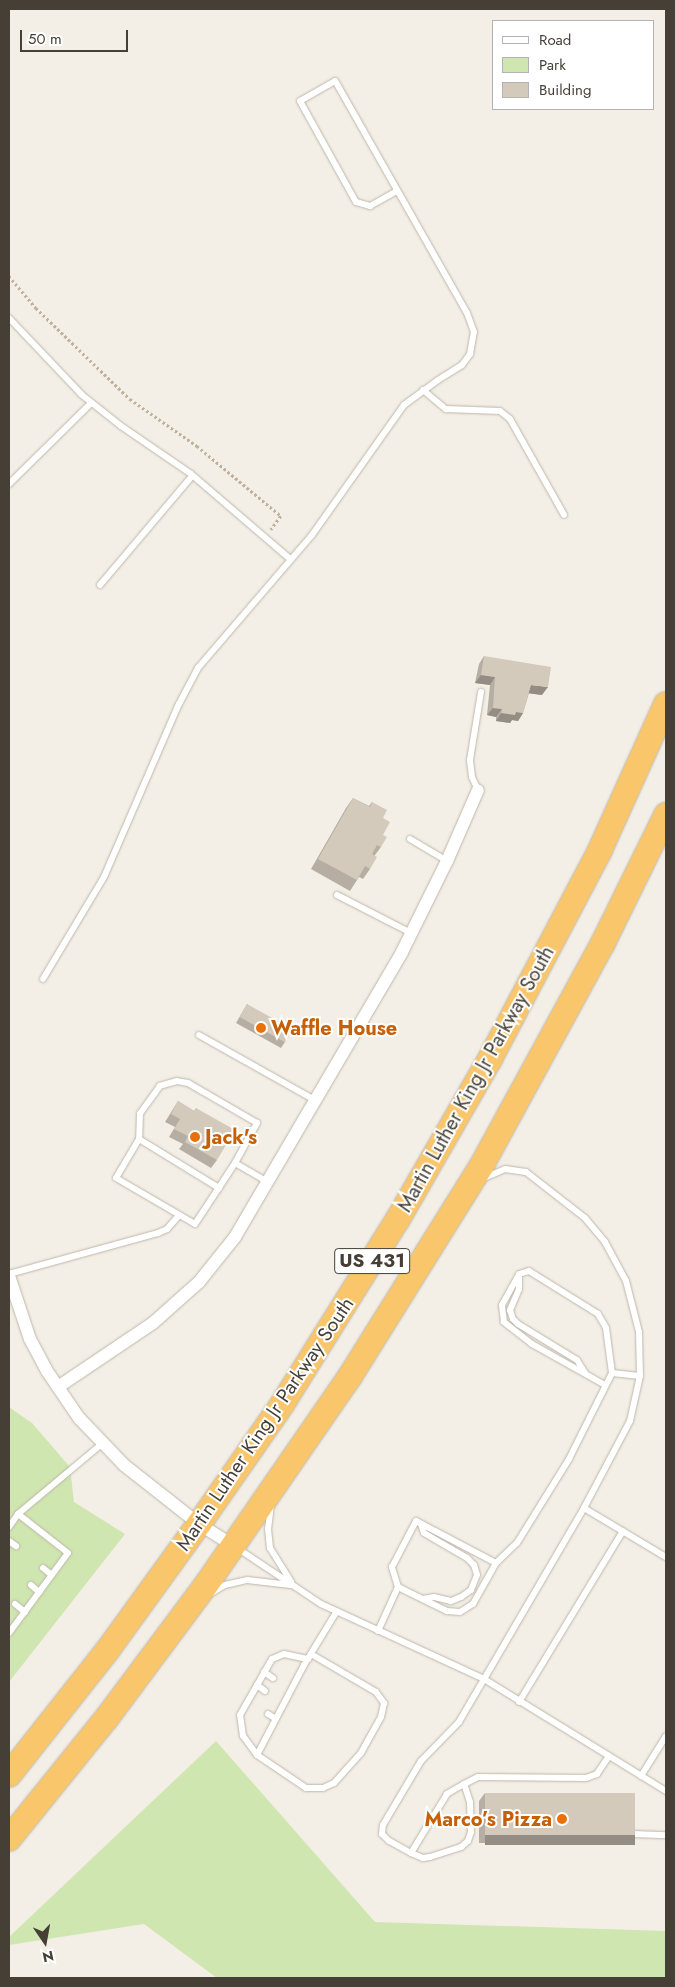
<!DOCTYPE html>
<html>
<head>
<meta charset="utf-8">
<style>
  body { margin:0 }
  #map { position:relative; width:675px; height:1987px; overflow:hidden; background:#f3efe6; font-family:Jost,sans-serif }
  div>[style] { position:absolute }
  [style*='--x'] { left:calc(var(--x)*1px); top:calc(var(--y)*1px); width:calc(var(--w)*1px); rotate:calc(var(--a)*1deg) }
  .green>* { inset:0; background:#cfe6b0 }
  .path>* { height:2.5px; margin-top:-1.25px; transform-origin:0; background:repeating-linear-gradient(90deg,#bfb19b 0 2.5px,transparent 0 5px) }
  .roads { filter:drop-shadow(0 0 1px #beb6a9) drop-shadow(0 0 1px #beb6a9) }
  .lane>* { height:6px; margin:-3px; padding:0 3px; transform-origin:3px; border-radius:3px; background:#fff }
  .street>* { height:12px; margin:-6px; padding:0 6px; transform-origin:6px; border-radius:6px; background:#fff }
  .highway>* { height:24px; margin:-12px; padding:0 12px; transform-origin:12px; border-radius:12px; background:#f9c66b }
  .wall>* { inset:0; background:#b6aea2 }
  .shaded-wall>* { inset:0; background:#948d84; transform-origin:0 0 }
  .building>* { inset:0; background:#d4cabc; transform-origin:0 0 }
  .dots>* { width:14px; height:14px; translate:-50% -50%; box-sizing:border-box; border:2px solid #fff; border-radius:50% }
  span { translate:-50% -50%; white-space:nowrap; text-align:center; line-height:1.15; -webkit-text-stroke:4px #fff; paint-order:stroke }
  .shield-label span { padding:1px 4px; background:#fff; border:1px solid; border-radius:4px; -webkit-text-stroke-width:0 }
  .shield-label { font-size:19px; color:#453f36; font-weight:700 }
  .food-label { font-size:20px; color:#c56008; font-weight:700 }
  .left { translate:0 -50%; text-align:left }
  .right { translate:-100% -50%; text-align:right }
  .street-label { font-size:20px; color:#453f36 }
  .frame { position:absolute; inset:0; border:10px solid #453f36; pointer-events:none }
  .legend { position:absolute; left:492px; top:20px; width:162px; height:90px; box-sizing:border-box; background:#fff; border:1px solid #b5b2af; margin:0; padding:6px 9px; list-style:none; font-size:15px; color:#453f36 }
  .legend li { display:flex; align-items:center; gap:10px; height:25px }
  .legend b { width:25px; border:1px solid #b5b2af }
  .north { position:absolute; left:20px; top:1917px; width:50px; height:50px; -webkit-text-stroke:4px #fff; paint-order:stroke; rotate:168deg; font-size:14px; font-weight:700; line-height:20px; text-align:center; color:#453f36 }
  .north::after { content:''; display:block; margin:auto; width:18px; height:22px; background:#453f36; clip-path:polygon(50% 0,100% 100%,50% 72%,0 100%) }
  .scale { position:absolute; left:20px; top:30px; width:108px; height:22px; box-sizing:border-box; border:2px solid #453f36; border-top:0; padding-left:6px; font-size:15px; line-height:18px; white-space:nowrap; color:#453f36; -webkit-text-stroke:4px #fff; paint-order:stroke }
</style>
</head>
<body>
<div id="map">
  <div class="green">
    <div style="clip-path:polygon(9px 1407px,32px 1423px,70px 1467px,74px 1502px,125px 1534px,9px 1682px)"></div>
    <div style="clip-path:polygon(216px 1741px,375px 1922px,666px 1931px,666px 1978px,217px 1978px,144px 1924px,9px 1945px,9px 1937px)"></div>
  </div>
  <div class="path">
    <div style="--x:9;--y:276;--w:42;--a:49.8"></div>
    <div style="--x:36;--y:308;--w:131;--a:44.1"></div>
    <div style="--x:130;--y:399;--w:82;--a:35"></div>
    <div style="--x:197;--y:446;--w:109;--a:39.8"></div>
    <div style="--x:281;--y:516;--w:17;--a:126"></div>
  </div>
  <div class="roads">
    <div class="lane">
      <div style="--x:9;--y:318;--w:106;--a:46.5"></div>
      <div style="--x:82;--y:395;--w:50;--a:38.5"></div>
      <div style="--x:121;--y:426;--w:85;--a:34.4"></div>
      <div style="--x:191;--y:474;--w:130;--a:40.6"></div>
      <div style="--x:423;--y:390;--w:30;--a:40"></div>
      <div style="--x:446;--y:409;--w:54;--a:2.1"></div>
      <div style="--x:500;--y:411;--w:13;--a:39"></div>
      <div style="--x:510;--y:419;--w:110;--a:60.6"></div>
      <div style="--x:9;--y:484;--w:115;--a:-44.6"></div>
      <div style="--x:100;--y:585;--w:143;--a:-49.8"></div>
      <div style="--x:478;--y:790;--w:14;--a:-115"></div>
      <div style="--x:472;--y:777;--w:17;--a:-97"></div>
      <div style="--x:470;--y:760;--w:69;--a:-80.8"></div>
      <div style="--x:410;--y:839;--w:43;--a:30.7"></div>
      <div style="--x:337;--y:895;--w:83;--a:27.2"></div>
      <div style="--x:43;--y:979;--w:119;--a:-59.1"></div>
      <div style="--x:104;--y:877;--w:189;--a:-66.6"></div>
      <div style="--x:179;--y:704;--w:41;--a:-62.2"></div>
      <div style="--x:198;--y:668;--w:175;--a:-49.4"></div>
      <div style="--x:312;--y:535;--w:159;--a:-54.7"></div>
      <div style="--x:404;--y:405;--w:42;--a:-36.3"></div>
      <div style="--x:438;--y:380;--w:28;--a:-32"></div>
      <div style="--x:462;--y:365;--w:14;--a:-54"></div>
      <div style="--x:470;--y:354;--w:22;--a:-80"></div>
      <div style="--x:474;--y:332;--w:20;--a:-110"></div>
      <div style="--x:467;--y:313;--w:267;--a:-119.6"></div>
      <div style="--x:335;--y:81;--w:40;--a:150.3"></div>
      <div style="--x:300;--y:101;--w:115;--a:61"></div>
      <div style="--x:356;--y:202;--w:15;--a:16"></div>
      <div style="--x:370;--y:206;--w:31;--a:-29"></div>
      <div style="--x:199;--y:1035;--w:133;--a:29.3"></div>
      <div style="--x:139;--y:1139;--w:45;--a:120.5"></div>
      <div style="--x:116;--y:1178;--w:91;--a:30.2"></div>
      <div style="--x:195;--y:1224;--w:73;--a:-56.7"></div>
      <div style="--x:235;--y:1163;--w:46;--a:-61.2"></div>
      <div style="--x:257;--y:1123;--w:80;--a:-149.9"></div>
      <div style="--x:188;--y:1083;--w:11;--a:-170"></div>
      <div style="--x:177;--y:1081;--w:18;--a:164"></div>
      <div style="--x:160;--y:1086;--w:34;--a:126"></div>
      <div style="--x:140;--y:1114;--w:25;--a:92"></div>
      <div style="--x:139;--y:1139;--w:94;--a:31.5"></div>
      <div style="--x:235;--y:1163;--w:38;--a:30"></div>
      <div style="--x:484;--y:1178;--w:23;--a:-23"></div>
      <div style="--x:505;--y:1169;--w:21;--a:8"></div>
      <div style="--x:526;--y:1172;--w:75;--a:37.9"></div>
      <div style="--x:585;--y:1218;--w:31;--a:50"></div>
      <div style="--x:605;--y:1242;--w:44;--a:61.7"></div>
      <div style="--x:626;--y:1281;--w:53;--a:75.7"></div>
      <div style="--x:639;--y:1332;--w:44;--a:88.7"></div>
      <div style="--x:640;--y:1376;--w:46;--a:102.5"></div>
      <div style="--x:630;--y:1421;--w:98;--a:117.9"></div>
      <div style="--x:9;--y:1274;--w:155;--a:-15.4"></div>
      <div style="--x:158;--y:1233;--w:10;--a:-24"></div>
      <div style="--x:167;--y:1229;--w:18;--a:-49"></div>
      <div style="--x:519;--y:1275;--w:14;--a:90"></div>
      <div style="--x:519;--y:1289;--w:23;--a:113"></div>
      <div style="--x:510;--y:1310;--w:9;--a:72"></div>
      <div style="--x:513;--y:1319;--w:7;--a:45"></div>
      <div style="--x:518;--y:1324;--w:69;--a:31.4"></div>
      <div style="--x:577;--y:1360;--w:15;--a:58"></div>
      <div style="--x:605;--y:1385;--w:84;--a:-150.7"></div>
      <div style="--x:532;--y:1344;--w:36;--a:-142"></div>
      <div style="--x:504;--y:1322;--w:17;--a:-97"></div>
      <div style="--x:502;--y:1305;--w:35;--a:-61"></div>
      <div style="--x:519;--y:1274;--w:10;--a:-17"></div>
      <div style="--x:529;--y:1271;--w:81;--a:31.9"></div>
      <div style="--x:598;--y:1314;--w:16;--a:60"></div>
      <div style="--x:606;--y:1328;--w:45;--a:82.4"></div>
      <div style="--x:612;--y:1373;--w:28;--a:6"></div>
      <div style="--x:271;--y:1505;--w:24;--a:97"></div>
      <div style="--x:268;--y:1529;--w:19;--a:84"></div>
      <div style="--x:270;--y:1548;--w:40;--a:58"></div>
      <div style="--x:421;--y:1524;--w:9;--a:72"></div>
      <div style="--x:424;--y:1533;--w:50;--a:30.2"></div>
      <div style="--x:467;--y:1558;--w:10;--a:45"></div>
      <div style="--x:474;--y:1565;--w:10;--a:73"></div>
      <div style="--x:477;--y:1575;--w:16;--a:112"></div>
      <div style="--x:471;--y:1590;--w:12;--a:145"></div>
      <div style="--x:461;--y:1597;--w:11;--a:158"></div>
      <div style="--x:451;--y:1601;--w:17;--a:-167"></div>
      <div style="--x:434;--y:1597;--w:11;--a:170"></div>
      <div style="--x:9;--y:1527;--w:16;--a:-55"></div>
      <div style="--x:18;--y:1514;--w:111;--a:-39.9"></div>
      <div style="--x:9;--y:1541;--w:9;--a:36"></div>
      <div style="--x:237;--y:1548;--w:101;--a:33.7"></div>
      <div style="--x:321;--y:1604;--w:179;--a:24.7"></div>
      <div style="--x:484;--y:1679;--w:214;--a:31.6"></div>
      <div style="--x:43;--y:1568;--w:11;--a:38"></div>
      <div style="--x:31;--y:1585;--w:11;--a:41"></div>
      <div style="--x:398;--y:1587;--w:55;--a:26.1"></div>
      <div style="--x:447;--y:1611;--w:13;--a:4"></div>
      <div style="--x:460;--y:1612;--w:15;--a:-32"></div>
      <div style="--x:473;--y:1604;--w:47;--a:-60.7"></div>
      <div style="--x:496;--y:1563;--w:29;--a:-44"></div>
      <div style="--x:517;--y:1543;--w:99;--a:-58.2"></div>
      <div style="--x:569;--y:1459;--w:96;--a:-63.4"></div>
      <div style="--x:210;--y:1594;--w:17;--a:-31"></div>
      <div style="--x:225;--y:1585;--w:23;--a:-13"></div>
      <div style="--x:247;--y:1580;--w:44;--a:6.5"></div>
      <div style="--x:15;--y:1604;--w:13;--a:39"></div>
      <div style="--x:378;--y:1631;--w:48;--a:-65.6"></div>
      <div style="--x:398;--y:1587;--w:21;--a:-107"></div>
      <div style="--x:392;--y:1567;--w:52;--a:-62.4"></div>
      <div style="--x:416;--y:1521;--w:90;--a:27.7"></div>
      <div style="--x:9;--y:1633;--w:99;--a:-53.6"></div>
      <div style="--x:68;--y:1553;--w:63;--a:-142"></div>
      <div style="--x:311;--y:1654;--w:75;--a:30.3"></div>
      <div style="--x:376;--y:1692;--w:14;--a:54"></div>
      <div style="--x:384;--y:1703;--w:14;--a:102"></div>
      <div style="--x:381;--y:1717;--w:41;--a:119.1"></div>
      <div style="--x:361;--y:1753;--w:40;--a:132"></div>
      <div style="--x:334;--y:1783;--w:12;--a:156"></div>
      <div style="--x:323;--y:1788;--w:17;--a:180"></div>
      <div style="--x:306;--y:1788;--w:59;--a:-146"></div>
      <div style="--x:257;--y:1755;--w:102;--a:-62.4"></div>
      <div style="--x:304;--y:1665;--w:63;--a:-58.6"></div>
      <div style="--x:264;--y:1672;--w:11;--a:34"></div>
      <div style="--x:257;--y:1685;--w:10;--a:37"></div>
      <div style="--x:519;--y:1702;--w:200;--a:-58.7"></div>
      <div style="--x:268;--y:1714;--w:9;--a:32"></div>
      <div style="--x:257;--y:1755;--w:24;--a:-126"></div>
      <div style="--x:243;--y:1736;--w:21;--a:-98"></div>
      <div style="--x:240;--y:1715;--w:64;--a:-60.3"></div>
      <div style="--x:272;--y:1659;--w:13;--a:-23"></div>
      <div style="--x:284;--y:1654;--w:25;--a:12"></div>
      <div style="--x:609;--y:1756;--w:22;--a:124"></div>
      <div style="--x:597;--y:1774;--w:12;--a:160"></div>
      <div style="--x:586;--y:1778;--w:108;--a:-179.5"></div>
      <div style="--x:478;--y:1777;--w:16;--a:153"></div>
      <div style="--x:464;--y:1784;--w:20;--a:150"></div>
      <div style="--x:447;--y:1794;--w:69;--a:121.4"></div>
      <div style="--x:411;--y:1853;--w:25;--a:-151"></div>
      <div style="--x:389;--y:1841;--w:10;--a:-135"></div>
      <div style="--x:382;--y:1834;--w:9;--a:-84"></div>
      <div style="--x:383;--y:1825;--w:74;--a:-59.3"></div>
      <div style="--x:421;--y:1761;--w:54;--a:-45.7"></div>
      <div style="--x:459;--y:1722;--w:248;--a:-59.7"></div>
      <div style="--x:584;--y:1508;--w:96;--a:30.9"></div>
      <div style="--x:641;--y:1776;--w:47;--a:-58"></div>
      <div style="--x:633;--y:1834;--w:33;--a:2"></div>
      <div style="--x:411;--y:1853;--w:13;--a:23"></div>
      <div style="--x:423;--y:1858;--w:7;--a:-8"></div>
      <div style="--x:430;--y:1857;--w:33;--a:-18"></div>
      <div style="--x:461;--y:1847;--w:9;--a:-41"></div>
      <div style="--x:468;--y:1841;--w:9;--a:-72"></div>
      <div style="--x:471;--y:1832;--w:30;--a:-92"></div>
      <div style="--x:470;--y:1802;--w:19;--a:-108"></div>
    </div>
    <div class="street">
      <div style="--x:9;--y:1276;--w:66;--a:71.6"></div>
      <div style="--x:30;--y:1339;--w:36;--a:62"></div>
      <div style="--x:47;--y:1371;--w:57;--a:55.8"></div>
      <div style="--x:79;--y:1418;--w:65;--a:46.2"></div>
      <div style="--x:124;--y:1465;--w:95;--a:38.2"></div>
      <div style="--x:199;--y:1524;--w:41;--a:32.2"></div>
      <div style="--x:58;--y:1387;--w:115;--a:-34"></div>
      <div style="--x:153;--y:1323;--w:62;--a:-41.7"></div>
      <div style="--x:199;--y:1282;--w:58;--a:-51.3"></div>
      <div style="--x:235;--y:1237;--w:330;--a:-59.6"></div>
      <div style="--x:402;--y:952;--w:102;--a:-63.7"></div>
      <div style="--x:447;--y:861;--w:77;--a:-66.4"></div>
    </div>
    <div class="highway">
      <div style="--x:9;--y:1775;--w:158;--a:-51.7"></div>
      <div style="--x:107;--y:1651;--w:157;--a:-54.1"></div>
      <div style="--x:199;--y:1524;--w:147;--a:-55.2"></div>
      <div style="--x:283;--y:1403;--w:217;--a:-58"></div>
      <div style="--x:398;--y:1219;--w:185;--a:-60.1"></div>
      <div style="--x:490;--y:1059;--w:236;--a:-62.2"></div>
      <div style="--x:600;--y:850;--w:160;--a:-65.7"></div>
      <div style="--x:9;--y:1839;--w:154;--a:-51.1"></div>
      <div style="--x:106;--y:1719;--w:167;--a:-53.3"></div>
      <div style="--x:206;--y:1585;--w:252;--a:-55.4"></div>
      <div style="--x:349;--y:1378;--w:251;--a:-58"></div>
      <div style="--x:482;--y:1165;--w:253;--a:-61.4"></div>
      <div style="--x:603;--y:943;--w:143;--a:-63.8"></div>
    </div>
  </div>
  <div class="wall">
    <div style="clip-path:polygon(484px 656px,542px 695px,529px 693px,523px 713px,518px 721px,512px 720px,510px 723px,496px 721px,496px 717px,487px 715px,490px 685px,475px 683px,479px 664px)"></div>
    <div style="clip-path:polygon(353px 798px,369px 806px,372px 802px,383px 818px,383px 835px,381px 847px,375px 855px,370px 869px,363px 879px,359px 877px,350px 891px,311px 869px,346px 808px)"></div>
    <div style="clip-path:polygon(247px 1004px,285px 1042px,281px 1048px,236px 1023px)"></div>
    <div style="clip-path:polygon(178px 1101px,194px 1111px,196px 1108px,217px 1160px,211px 1168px,179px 1149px,183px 1144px,169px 1137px,175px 1127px,165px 1122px)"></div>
    <div style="clip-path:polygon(485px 1793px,635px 1836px,629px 1844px,479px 1843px,479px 1801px)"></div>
  </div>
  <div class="shaded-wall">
    <div style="clip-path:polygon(481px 675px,495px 677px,490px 685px,475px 683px)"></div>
    <div style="clip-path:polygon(531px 685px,548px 687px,542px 695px,526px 693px)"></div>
    <div style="clip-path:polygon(493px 708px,502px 709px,496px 717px,487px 715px)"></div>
    <div style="clip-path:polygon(516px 712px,523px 713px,518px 721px,512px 720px,510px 723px,496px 721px,501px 713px)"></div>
    <div style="left:485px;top:1835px;width:150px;height:10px"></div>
  </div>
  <div class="building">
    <div style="clip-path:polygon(484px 656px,551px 667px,548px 687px,531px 685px,523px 713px,516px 712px,515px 715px,501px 713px,502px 709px,493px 708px,495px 677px,481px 675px)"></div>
    <div style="clip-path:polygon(353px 798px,370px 807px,372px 802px,387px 810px,383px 818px,390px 822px,383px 835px,387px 837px,381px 847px,377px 845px,372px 854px,377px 857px,370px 869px,365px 866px,357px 880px,318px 859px)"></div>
    <div style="left:247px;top:1004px;width:52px;height:15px;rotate:29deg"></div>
    <div style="clip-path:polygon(178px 1101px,194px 1111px,196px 1108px,235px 1130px,217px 1160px,185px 1142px,188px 1136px,174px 1129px,180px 1119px,171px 1114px)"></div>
    <div style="left:485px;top:1793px;width:150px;height:42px"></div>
  </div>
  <div class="dots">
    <div style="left:261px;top:1028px;background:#e8710a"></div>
    <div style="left:195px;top:1137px;background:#e8710a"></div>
    <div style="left:562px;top:1819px;background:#e8710a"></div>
  </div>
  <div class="shield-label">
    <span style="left:372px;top:1261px">US 431</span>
  </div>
  <div class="food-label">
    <span class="left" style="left:271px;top:1028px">Waffle House</span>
    <span class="left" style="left:205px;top:1137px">Jack's</span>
    <span class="right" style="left:552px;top:1819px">Marco’s Pizza</span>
  </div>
  <div class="street-label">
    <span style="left:476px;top:1079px;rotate:-61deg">Martin Luther King Jr Parkway South</span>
    <span style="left:265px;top:1424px;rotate:-56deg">Martin Luther King Jr Parkway South</span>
  </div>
  <div class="frame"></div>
  <ul class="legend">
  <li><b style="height:6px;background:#fff"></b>Road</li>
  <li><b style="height:14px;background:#cfe6b0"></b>Park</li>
  <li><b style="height:14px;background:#d4cabc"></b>Building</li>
  </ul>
  <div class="north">N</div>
  <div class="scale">50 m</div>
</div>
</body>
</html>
